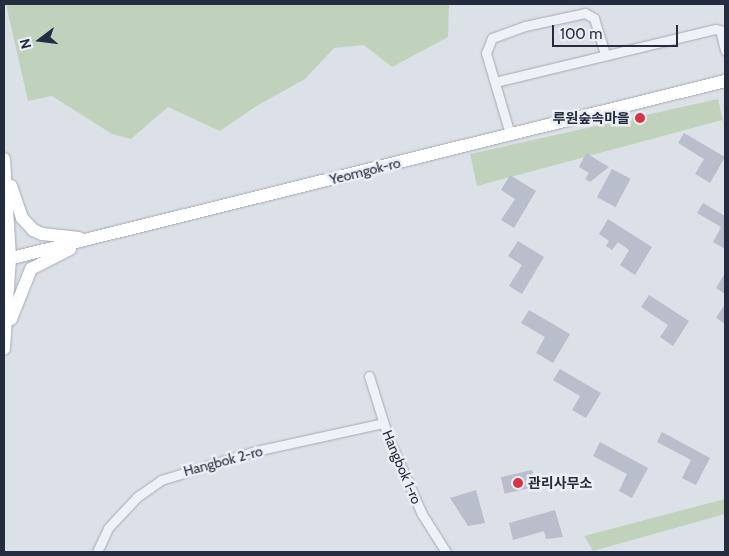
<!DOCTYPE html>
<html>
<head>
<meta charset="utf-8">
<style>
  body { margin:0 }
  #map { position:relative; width:729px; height:556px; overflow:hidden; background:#dce0e7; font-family:Cabin,"Noto Sans KR",sans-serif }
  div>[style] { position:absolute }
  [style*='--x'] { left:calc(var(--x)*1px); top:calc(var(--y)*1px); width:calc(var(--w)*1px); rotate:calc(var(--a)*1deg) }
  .green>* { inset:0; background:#c0d2bc }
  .building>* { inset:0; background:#b8becb; transform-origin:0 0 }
  .roads { filter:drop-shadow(0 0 1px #a5aab5) drop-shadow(0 0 1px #a5aab5) }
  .minor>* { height:9px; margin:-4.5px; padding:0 4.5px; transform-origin:4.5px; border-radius:4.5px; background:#eef1f5 }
  .secondary>* { height:12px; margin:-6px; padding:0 6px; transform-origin:6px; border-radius:6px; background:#fff }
  .dots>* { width:14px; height:14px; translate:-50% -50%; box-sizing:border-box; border:2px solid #ebeff5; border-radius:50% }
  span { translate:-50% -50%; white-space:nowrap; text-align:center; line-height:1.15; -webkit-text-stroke:5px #ebeff5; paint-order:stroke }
  .poi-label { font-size:14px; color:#242d3f; font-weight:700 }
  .right { translate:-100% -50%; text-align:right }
  .left { translate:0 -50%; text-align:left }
  .street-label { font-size:14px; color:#242d3f }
  .frame { position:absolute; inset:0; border:5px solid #242d3f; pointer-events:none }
  .north { position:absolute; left:15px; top:15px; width:50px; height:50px; -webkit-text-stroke:4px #ebeff5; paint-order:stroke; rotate:255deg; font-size:14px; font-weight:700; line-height:20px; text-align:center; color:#242d3f }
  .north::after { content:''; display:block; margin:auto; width:18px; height:22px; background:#242d3f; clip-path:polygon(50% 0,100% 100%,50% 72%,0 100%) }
  .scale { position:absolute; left:552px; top:25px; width:126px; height:22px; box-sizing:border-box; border:2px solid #242d3f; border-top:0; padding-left:6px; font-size:15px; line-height:18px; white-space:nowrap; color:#242d3f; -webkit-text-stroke:4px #ebeff5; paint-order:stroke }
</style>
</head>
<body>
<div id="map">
  <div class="green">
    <div style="clip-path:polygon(6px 4px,449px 4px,448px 37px,392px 67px,364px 45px,334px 48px,305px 79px,258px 105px,220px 131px,168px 107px,131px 139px,112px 134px,52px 96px,28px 101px)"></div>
    <div style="clip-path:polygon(718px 99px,725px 130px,722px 120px,477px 186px,470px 154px)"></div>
    <div style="clip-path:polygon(725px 499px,725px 514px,593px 551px,584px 536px)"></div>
  </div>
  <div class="building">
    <div style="clip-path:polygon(684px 133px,725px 157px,710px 183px,695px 174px,704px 159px,678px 143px)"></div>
    <div style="clip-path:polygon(586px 153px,609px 167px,590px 182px,585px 179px,589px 173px,579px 167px)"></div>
    <div style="left:612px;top:169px;width:21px;height:32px;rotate:28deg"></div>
    <div style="clip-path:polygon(510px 175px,536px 191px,514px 228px,501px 220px,515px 199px,501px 190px)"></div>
    <div style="clip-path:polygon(703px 203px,725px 216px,725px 249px,713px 242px,721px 227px,697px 213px)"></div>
    <div style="clip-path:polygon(608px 219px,652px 247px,635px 275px,620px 265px,629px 250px,618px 242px,612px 250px,606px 246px,609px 241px,599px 234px)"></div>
    <div style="clip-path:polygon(518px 241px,544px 257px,522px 294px,509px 286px,522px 265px,508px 256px)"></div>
    <div style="clip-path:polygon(725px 273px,725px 294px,716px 288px)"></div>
    <div style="clip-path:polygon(649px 295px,689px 321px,673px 346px,660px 337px,668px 325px,641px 307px)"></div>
    <div style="clip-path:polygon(725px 304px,725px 324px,716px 318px)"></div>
    <div style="clip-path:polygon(529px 310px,570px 334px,553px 363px,536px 353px,545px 337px,521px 323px)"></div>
    <div style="clip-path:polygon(560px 369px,601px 393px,586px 418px,572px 410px,580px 396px,553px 380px)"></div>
    <div style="clip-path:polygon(662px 432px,710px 458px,696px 485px,682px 478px,691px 460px,657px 442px)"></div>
    <div style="clip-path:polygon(600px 442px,648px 468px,632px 498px,619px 491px,627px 474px,593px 456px)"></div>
    <div style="left:532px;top:470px;width:17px;height:32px;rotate:77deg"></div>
    <div style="clip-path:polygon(476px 490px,485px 523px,468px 526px,450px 498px)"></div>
    <div style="clip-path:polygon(555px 510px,563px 537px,546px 539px,544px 531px,513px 540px,509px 523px)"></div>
  </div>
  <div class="roads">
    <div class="minor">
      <div style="--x:495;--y:82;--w:226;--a:-13.5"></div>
      <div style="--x:715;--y:29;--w:5;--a:11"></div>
      <div style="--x:720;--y:30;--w:21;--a:76"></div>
      <div style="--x:510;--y:134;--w:84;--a:-106.5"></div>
      <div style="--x:486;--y:53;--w:16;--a:-68"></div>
      <div style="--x:492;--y:38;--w:35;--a:-20"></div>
      <div style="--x:525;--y:26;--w:61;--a:-12.2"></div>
      <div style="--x:585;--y:13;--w:10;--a:29"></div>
      <div style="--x:594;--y:18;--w:39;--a:73"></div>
      <div style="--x:369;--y:376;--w:64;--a:72.7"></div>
      <div style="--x:388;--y:437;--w:84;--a:66.2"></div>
      <div style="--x:422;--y:514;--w:45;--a:57.7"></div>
      <div style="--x:97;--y:552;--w:26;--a:-65"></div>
      <div style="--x:108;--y:528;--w:42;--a:-46.9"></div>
      <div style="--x:137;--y:497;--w:29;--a:-35"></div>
      <div style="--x:161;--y:480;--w:99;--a:-17"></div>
      <div style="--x:256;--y:451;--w:130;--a:-12.4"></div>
    </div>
    <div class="secondary">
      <div style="--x:4;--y:159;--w:99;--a:86.5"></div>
      <div style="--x:10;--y:258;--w:91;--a:93.8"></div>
      <div style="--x:11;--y:186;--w:34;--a:71"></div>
      <div style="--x:22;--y:218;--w:16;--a:47"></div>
      <div style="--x:33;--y:230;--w:10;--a:24"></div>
      <div style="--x:42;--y:234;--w:37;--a:6"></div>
      <div style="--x:4;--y:260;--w:743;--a:-13.94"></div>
      <div style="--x:11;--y:319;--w:54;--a:-68.2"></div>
      <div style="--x:31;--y:269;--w:44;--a:-27.1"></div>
    </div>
  </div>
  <div class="dots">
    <div style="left:640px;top:118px;background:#d93444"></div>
    <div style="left:518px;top:483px;background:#d93444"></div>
  </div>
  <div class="poi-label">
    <span class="right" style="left:630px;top:118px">루원숲속마을</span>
    <span class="left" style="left:528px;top:483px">관리사무소</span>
  </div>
  <div class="street-label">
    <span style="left:365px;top:171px;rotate:-14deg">Yeomgok-ro</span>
    <span style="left:223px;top:461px;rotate:-15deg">Hangbok 2-ro</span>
    <span style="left:402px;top:467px;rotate:67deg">Hangbok 1-ro</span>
  </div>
  <div class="frame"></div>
  <div class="north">N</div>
  <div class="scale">100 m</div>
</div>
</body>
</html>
